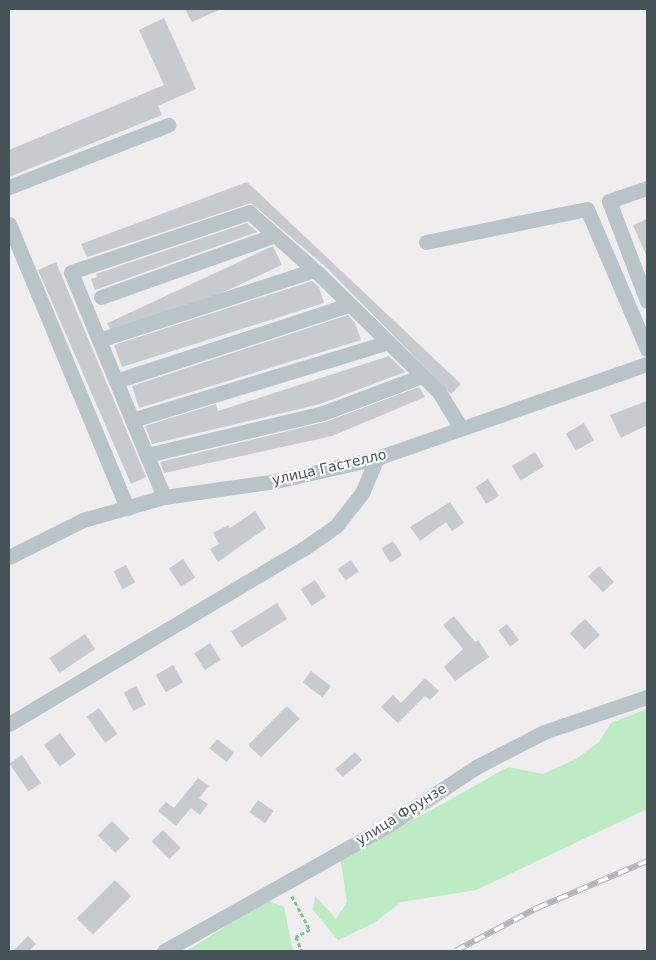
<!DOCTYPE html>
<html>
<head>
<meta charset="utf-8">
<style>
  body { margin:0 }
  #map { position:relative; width:656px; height:960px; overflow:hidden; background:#efeded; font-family:"DejaVu Sans",sans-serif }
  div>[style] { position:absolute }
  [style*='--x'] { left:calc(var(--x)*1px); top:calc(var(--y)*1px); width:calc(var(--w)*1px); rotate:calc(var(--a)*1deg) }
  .green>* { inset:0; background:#bcebc4 }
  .building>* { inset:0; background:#c7cbce; transform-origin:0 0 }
  .path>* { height:2.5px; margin-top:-1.25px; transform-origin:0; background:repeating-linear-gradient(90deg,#77c78e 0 4px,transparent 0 6.5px) }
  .minor>* { height:15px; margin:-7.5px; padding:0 7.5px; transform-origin:7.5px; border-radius:7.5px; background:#b9c4c9 }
  .rail>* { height:5.5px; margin-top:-2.75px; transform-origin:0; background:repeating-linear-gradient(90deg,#fff 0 11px,#afb4b7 0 22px); box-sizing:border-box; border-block:1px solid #afb4b7 }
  span { translate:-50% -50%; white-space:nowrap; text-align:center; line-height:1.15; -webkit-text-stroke:4px #fff; paint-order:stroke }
  .street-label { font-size:14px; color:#465459 }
  .frame { position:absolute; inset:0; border:10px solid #465459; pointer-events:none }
</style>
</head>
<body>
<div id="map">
  <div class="green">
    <div style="clip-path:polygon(647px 709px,647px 809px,476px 890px,401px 902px,374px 923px,338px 940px,313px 910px,315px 896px,336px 919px,347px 902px,340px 856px,430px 811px,508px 767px,543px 774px,576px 759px,599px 742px,611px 723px)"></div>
    <div style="clip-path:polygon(266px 900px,284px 907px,293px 951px,187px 951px)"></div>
  </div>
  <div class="building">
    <div style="clip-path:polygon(185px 9px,221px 9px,192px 22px)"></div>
    <div style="clip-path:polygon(164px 18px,196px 89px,158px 106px,162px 115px,9px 177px,9px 150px,164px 85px,139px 30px)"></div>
    <div style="clip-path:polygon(247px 182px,461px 384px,451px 394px,327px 268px,251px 203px,87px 257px,81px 244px)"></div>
    <div style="clip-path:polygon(647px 219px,647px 257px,633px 225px)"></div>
    <div style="clip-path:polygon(247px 223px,257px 232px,95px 290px,91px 279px,97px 277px,96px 274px)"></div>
    <div style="left:273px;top:246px;width:21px;height:183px;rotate:65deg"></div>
    <div style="clip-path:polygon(56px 262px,146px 477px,131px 484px,38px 270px)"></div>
    <div style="clip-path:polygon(312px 281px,319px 287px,324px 303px,122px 367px,114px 345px)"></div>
    <div style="clip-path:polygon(348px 315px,355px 323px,361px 340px,139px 408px,132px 386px)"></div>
    <div style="clip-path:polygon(389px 356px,405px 372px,320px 404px,152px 444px,145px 426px,216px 404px,218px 411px)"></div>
    <div style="clip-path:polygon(419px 387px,425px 397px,332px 436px,164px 473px,160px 462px,325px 422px)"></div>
    <div style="clip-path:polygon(647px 401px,647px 425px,621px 438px,610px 415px)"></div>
    <div style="left:584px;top:423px;width:20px;height:21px;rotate:60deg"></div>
    <div style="left:535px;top:452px;width:17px;height:27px;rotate:59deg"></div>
    <div style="left:488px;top:479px;width:20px;height:15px;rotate:57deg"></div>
    <div style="clip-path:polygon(450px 502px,464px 523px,452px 531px,446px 522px,420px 541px,410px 527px)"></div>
    <div style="clip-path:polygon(255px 511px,266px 528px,218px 562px,210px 549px,219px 544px,213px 533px,228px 525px,230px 528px)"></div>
    <div style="left:393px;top:541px;width:17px;height:14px;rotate:57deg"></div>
    <div style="left:183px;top:559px;width:22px;height:17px;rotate:56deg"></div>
    <div style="left:351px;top:560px;width:14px;height:16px;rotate:56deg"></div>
    <div style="left:126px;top:565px;width:20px;height:14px;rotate:63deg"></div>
    <div style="left:599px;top:566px;width:22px;height:15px;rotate:47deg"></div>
    <div style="left:315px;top:580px;width:20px;height:17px;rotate:57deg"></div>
    <div style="left:277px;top:603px;width:19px;height:54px;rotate:58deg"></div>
    <div style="clip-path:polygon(454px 616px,475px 642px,478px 640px,489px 657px,455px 681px,444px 667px,463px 649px,443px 625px)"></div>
    <div style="left:585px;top:619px;width:22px;height:21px;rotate:47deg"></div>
    <div style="left:507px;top:624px;width:20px;height:11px;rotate:53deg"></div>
    <div style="left:85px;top:634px;width:18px;height:43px;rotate:56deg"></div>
    <div style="left:210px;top:643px;width:20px;height:19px;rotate:57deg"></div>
    <div style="left:173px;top:665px;width:20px;height:20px;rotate:60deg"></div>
    <div style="left:311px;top:671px;width:25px;height:14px;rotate:37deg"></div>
    <div style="clip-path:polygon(425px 678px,439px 691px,430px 700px,425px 696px,398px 723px,381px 707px,393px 695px,401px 703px)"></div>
    <div style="left:136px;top:686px;width:21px;height:14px;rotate:62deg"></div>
    <div style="left:287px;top:706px;width:18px;height:55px;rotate:45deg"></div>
    <div style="left:99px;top:708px;width:32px;height:15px;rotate:55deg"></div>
    <div style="left:60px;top:733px;width:27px;height:20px;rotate:54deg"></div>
    <div style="left:217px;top:739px;width:22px;height:12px;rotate:39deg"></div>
    <div style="left:355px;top:752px;width:11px;height:26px;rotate:49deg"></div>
    <div style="left:22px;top:755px;width:34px;height:15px;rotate:56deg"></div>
    <div style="clip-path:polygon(198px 778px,209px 786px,199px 798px,208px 804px,200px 815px,191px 808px,176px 826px,158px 811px,166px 802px,174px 808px)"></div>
    <div style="left:258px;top:800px;width:19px;height:15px;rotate:35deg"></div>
    <div style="left:112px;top:821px;width:25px;height:20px;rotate:45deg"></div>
    <div style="left:163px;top:830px;width:25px;height:16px;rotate:45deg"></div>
    <div style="left:115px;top:880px;width:23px;height:54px;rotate:45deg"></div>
    <div style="clip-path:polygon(28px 936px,36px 944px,29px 951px,13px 951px)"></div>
  </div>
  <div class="path">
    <div style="--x:292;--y:896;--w:38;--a:62"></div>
    <div style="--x:310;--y:930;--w:16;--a:153"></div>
    <div style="--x:296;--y:937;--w:15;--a:67"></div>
  </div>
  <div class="minor">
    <div style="--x:9;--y:187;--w:171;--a:-21.3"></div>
    <div style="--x:647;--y:188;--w:40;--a:161.1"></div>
    <div style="--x:609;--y:201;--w:107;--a:69.2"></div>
    <div style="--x:9;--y:224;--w:308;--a:67.4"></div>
    <div style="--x:426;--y:242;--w:164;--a:-11.6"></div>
    <div style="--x:587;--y:209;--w:152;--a:66.8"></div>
    <div style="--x:101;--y:297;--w:185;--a:-19.6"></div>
    <div style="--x:99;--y:340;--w:226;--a:-18"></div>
    <div style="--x:116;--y:381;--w:245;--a:-18.1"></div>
    <div style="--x:132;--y:420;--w:268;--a:-16.9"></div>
    <div style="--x:147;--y:455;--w:181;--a:-13.4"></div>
    <div style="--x:323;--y:413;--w:106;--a:-20.5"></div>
    <div style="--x:164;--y:497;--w:243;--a:-112.5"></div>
    <div style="--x:71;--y:272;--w:188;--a:-18.6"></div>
    <div style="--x:249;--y:212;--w:95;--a:41.6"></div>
    <div style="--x:320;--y:275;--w:167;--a:44.5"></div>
    <div style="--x:439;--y:392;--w:42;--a:58.6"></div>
    <div style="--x:9;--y:557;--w:83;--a:-26.6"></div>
    <div style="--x:83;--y:520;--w:84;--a:-15.9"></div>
    <div style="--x:164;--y:497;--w:113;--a:-8.1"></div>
    <div style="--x:276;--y:481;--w:104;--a:-12.8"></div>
    <div style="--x:377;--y:458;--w:286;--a:-19.2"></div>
    <div style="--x:9;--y:724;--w:342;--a:-30.8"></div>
    <div style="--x:303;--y:549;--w:40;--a:-34.9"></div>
    <div style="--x:336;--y:526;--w:42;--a:-51.8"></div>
    <div style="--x:362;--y:493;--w:38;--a:-67"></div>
    <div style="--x:164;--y:951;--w:259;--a:-29.3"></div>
    <div style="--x:390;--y:824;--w:103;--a:-33.5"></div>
    <div style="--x:476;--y:767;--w:76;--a:-27.2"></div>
    <div style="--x:544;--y:732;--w:109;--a:-18.8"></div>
  </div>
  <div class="rail">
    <div style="--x:455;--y:951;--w:93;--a:-27.7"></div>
    <div style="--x:537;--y:908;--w:120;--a:-23.1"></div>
  </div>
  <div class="street-label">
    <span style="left:329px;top:467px;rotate:-13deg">улица Гастелло</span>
    <span style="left:401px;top:814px;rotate:-32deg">улица Фрунзе</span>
  </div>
  <div class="frame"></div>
</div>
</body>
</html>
